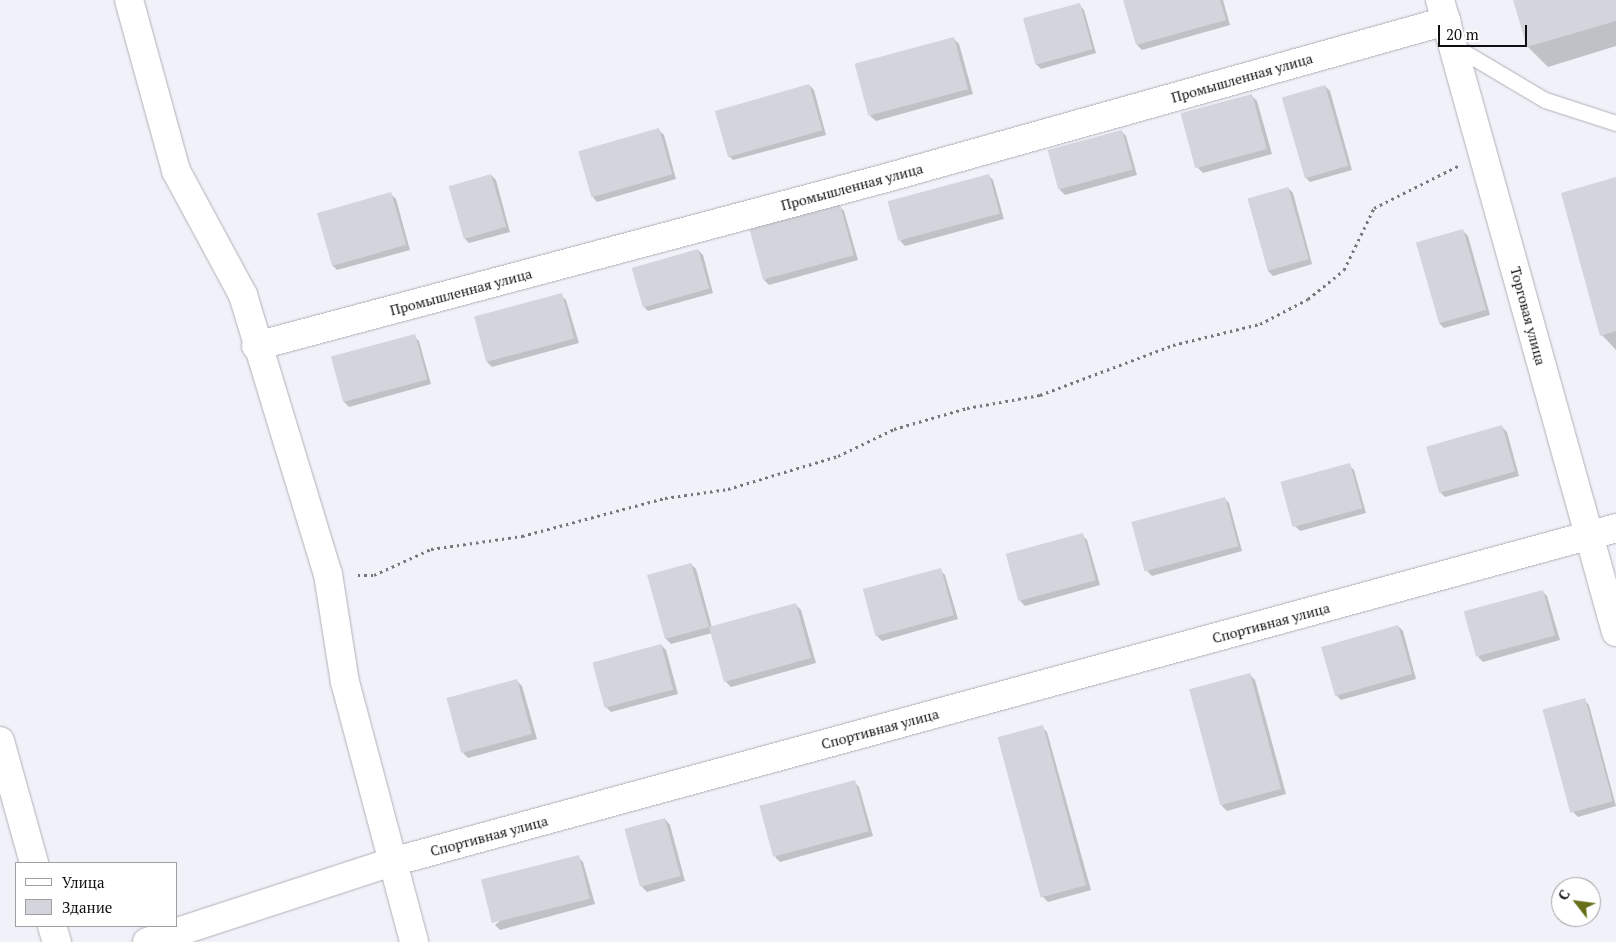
<!DOCTYPE html>
<html>
<head>
<meta charset="utf-8">
<style>
  body { margin:0 }
  #map { position:relative; width:1616px; height:942px; overflow:hidden; background:#f1f1f9; font-family:"PT Serif",serif }
  div>[style] { position:absolute }
  [style*='--x'] { left:calc(var(--x)*1px); top:calc(var(--y)*1px); width:calc(var(--w)*1px); rotate:calc(var(--a)*1deg) }
  .shadow>* { inset:0; background:#0003 }
  .building>* { inset:0; background:#d4d4dc; transform-origin:0 0 }
  .path>* { height:3px; margin-top:-1.5px; transform-origin:0; background:repeating-linear-gradient(90deg,#76767b 0 2.5px,transparent 0 6.5px) }
  .roads { filter:drop-shadow(0 0 1px #b0b0b8) drop-shadow(0 0 1px #b0b0b8) }
  .lane>* { height:15px; margin:-7.5px; padding:0 7.5px; transform-origin:7.5px; border-radius:7.5px; background:#fff }
  .street>* { height:28px; margin:-14px; padding:0 14px; transform-origin:14px; border-radius:14px; background:#fff }
  span { translate:-50% -50%; white-space:nowrap; text-align:center; line-height:1.15; -webkit-text-stroke:4px #fff; paint-order:stroke }
  .street-label { font-size:14px; color:#101013 }
  .legend { position:absolute; left:15px; top:862px; width:162px; height:65px; box-sizing:border-box; background:#fff; border:1px solid #9f9fa1; margin:0; padding:6px 9px; list-style:none; font-size:15px; color:#101013 }
  .legend li { display:flex; align-items:center; gap:10px; height:25px }
  .legend b { width:25px; border:1px solid #9f9fa1 }
  .north { position:absolute; left:1551px; top:877px; width:50px; height:50px; box-sizing:border-box; background:#fff; border:1px solid #9f9fa1; border-radius:50%; rotate:300deg; font-size:14px; font-weight:700; line-height:20px; text-align:center; color:#101013 }
  .north::after { content:''; display:block; margin:auto; width:18px; height:22px; background:#666f17; clip-path:polygon(50% 0,100% 100%,50% 72%,0 100%) }
  .scale { position:absolute; left:1438px; top:25px; width:89px; height:22px; box-sizing:border-box; border:2px solid #101013; border-top:0; padding-left:6px; font-size:15px; line-height:18px; white-space:nowrap; color:#101013; -webkit-text-stroke:4px #fff; paint-order:stroke }
</style>
</head>
<body>
<div id="map">
  <div class="shadow">
    <div style="clip-path:polygon(1125px 0,1223px 0,1230px 25px,1142px 50px,1137px 45px)"></div>
    <div style="clip-path:polygon(1514px 0,1616px 0,1616px 46px,1548px 67px,1528px 47px)"></div>
    <div style="clip-path:polygon(1079px 5px,1084px 10px,1096px 53px,1041px 69px,1036px 64px)"></div>
    <div style="clip-path:polygon(954px 39px,959px 44px,973px 94px,876px 121px,870px 116px)"></div>
    <div style="clip-path:polygon(809px 85px,814px 90px,826px 135px,733px 160px,728px 155px)"></div>
    <div style="clip-path:polygon(1325px 86px,1330px 91px,1352px 170px,1310px 182px,1305px 177px)"></div>
    <div style="clip-path:polygon(1252px 96px,1257px 101px,1272px 154px,1203px 173px,1198px 168px)"></div>
    <div style="clip-path:polygon(659px 130px,664px 135px,676px 179px,597px 202px,592px 196px)"></div>
    <div style="clip-path:polygon(1121px 131px,1126px 136px,1137px 175px,1065px 195px,1060px 190px,1050px 151px)"></div>
    <div style="clip-path:polygon(491px 175px,496px 180px,510px 232px,469px 243px,464px 238px)"></div>
    <div style="clip-path:polygon(988px 175px,993px 180px,1004px 219px,905px 246px,900px 241px)"></div>
    <div style="clip-path:polygon(1616px 179px,1616px 350px,1602px 335px)"></div>
    <div style="clip-path:polygon(1288px 188px,1293px 193px,1312px 264px,1273px 276px,1268px 271px,1248px 199px)"></div>
    <div style="clip-path:polygon(391px 194px,396px 199px,410px 250px,337px 270px,332px 265px)"></div>
    <div style="clip-path:polygon(839px 206px,844px 211px,858px 260px,769px 285px,764px 280px)"></div>
    <div style="clip-path:polygon(1463px 231px,1468px 236px,1490px 315px,1444px 328px,1439px 323px)"></div>
    <div style="clip-path:polygon(698px 250px,703px 255px,713px 293px,648px 311px,643px 306px,633px 268px)"></div>
    <div style="clip-path:polygon(561px 295px,566px 300px,579px 343px,492px 367px,487px 362px)"></div>
    <div style="clip-path:polygon(414px 336px,419px 341px,431px 384px,349px 407px,344px 402px,332px 359px)"></div>
    <div style="clip-path:polygon(1502px 427px,1507px 432px,1519px 476px,1445px 497px,1440px 492px)"></div>
    <div style="clip-path:polygon(1349px 465px,1354px 470px,1366px 513px,1300px 531px,1295px 526px)"></div>
    <div style="clip-path:polygon(1224px 498px,1229px 503px,1242px 551px,1152px 576px,1147px 571px)"></div>
    <div style="clip-path:polygon(1082px 535px,1087px 540px,1100px 585px,1025px 606px,1020px 601px)"></div>
    <div style="clip-path:polygon(691px 564px,696px 569px,712px 628px,796px 605px,801px 610px,816px 663px,731px 687px,726px 682px,712px 633px,671px 644px,666px 639px,649px 576px)"></div>
    <div style="clip-path:polygon(940px 570px,945px 575px,958px 619px,882px 641px,877px 636px)"></div>
    <div style="clip-path:polygon(1542px 591px,1547px 596px,1560px 640px,1483px 662px,1478px 657px)"></div>
    <div style="clip-path:polygon(1398px 626px,1403px 631px,1416px 679px,1341px 700px,1336px 695px)"></div>
    <div style="clip-path:polygon(661px 645px,666px 650px,678px 694px,611px 712px,606px 707px)"></div>
    <div style="clip-path:polygon(1250px 675px,1255px 680px,1286px 794px,1227px 811px,1222px 806px)"></div>
    <div style="clip-path:polygon(517px 681px,522px 686px,537px 739px,468px 758px,463px 753px)"></div>
    <div style="clip-path:polygon(1584px 700px,1589px 705px,1616px 806px,1578px 817px,1573px 812px)"></div>
    <div style="clip-path:polygon(1042px 727px,1047px 732px,1091px 890px,1048px 902px,1043px 897px)"></div>
    <div style="clip-path:polygon(854px 782px,859px 787px,873px 836px,780px 862px,775px 857px)"></div>
    <div style="clip-path:polygon(665px 819px,670px 825px,685px 881px,647px 892px,642px 887px)"></div>
    <div style="clip-path:polygon(578px 857px,583px 862px,595px 904px,500px 930px,495px 925px)"></div>
  </div>
  <div class="building">
    <div style="clip-path:polygon(1123px 0,1220px 0,1226px 20px,1136px 45px)"></div>
    <div style="clip-path:polygon(1513px 0,1616px 0,1616px 21px,1527px 47px)"></div>
    <div style="left:1080px;top:3px;width:48px;height:59px;rotate:75deg"></div>
    <div style="left:954px;top:37px;width:54px;height:103px;rotate:75deg"></div>
    <div style="left:809px;top:84px;width:48px;height:98px;rotate:74deg"></div>
    <div style="left:1325px;top:85px;width:84px;height:45px;rotate:74deg"></div>
    <div style="left:1252px;top:94px;width:57px;height:74px;rotate:75deg"></div>
    <div style="left:659px;top:128px;width:48px;height:84px;rotate:74deg"></div>
    <div style="left:1122px;top:130px;width:41px;height:77px;rotate:75deg"></div>
    <div style="left:491px;top:174px;width:55px;height:44px;rotate:74deg"></div>
    <div style="left:989px;top:174px;width:41px;height:105px;rotate:75deg"></div>
    <div style="clip-path:polygon(1616px 177px,1616px 331px,1600px 336px,1561px 193px)"></div>
    <div style="left:1288px;top:187px;width:75px;height:42px;rotate:74deg"></div>
    <div style="left:391px;top:192px;width:55px;height:77px;rotate:74deg"></div>
    <div style="left:840px;top:204px;width:53px;height:94px;rotate:75deg"></div>
    <div style="left:1463px;top:229px;width:84px;height:49px;rotate:74deg"></div>
    <div style="left:698px;top:249px;width:41px;height:69px;rotate:74deg"></div>
    <div style="left:562px;top:293px;width:47px;height:91px;rotate:75deg"></div>
    <div style="left:415px;top:334px;width:47px;height:87px;rotate:75deg"></div>
    <div style="left:1502px;top:425px;width:48px;height:79px;rotate:74deg"></div>
    <div style="left:1350px;top:463px;width:47px;height:72px;rotate:75deg"></div>
    <div style="left:1225px;top:497px;width:51px;height:97px;rotate:75deg"></div>
    <div style="left:1083px;top:533px;width:49px;height:80px;rotate:75deg"></div>
    <div style="clip-path:polygon(691px 563px,709px 627px,796px 603px,811px 658px,724px 682px,709px 627px,665px 639px,647px 575px)"></div>
    <div style="left:941px;top:568px;width:49px;height:81px;rotate:75deg"></div>
    <div style="left:1543px;top:590px;width:47px;height:82px;rotate:75deg"></div>
    <div style="left:1398px;top:625px;width:51px;height:80px;rotate:74deg"></div>
    <div style="left:661px;top:644px;width:47px;height:71px;rotate:75deg"></div>
    <div style="left:1250px;top:673px;width:120px;height:63px;rotate:75deg"></div>
    <div style="left:517px;top:679px;width:57px;height:73px;rotate:75deg"></div>
    <div style="left:1585px;top:698px;width:107px;height:44px;rotate:75deg"></div>
    <div style="left:1043px;top:725px;width:166px;height:47px;rotate:75deg"></div>
    <div style="left:855px;top:780px;width:53px;height:99px;rotate:75deg"></div>
    <div style="left:665px;top:818px;width:60px;height:42px;rotate:75deg"></div>
    <div style="left:579px;top:855px;width:45px;height:101px;rotate:76deg"></div>
  </div>
  <div class="path">
    <div style="--x:358;--y:575;--w:16;--a:0"></div>
    <div style="--x:374;--y:575;--w:63;--a:-24.5"></div>
    <div style="--x:431;--y:549;--w:92;--a:-8.1"></div>
    <div style="--x:522;--y:536;--w:148;--a:-14.9"></div>
    <div style="--x:665;--y:498;--w:64;--a:-8.1"></div>
    <div style="--x:728;--y:489;--w:115;--a:-16.7"></div>
    <div style="--x:838;--y:456;--w:62;--a:-25.7"></div>
    <div style="--x:894;--y:429;--w:76;--a:-16"></div>
    <div style="--x:967;--y:408;--w:74;--a:-10.1"></div>
    <div style="--x:1040;--y:395;--w:142;--a:-20.6"></div>
    <div style="--x:1173;--y:345;--w:89;--a:-13.6"></div>
    <div style="--x:1260;--y:324;--w:54;--a:-27.5"></div>
    <div style="--x:1308;--y:299;--w:46;--a:-38.9"></div>
    <div style="--x:1344;--y:270;--w:69;--a:-64.2"></div>
    <div style="--x:1374;--y:208;--w:94;--a:-26.6"></div>
  </div>
  <div class="roads">
    <div class="lane">
      <div style="--x:1454;--y:46;--w:106;--a:30.7"></div>
      <div style="--x:1545;--y:100;--w:75;--a:17.9"></div>
    </div>
    <div class="street">
      <div style="--x:129;--y:0;--w:177;--a:74.6"></div>
      <div style="--x:176;--y:171;--w:141;--a:61.6"></div>
      <div style="--x:243;--y:295;--w:292;--a:73.1"></div>
      <div style="--x:328;--y:574;--w:109;--a:81.1"></div>
      <div style="--x:345;--y:682;--w:269;--a:75.1"></div>
      <div style="--x:1440;--y:0;--w:656;--a:74.44"></div>
      <div style="--x:256;--y:346;--w:652;--a:-14.93"></div>
      <div style="--x:886;--y:178;--w:582;--a:-15.66"></div>
      <div style="--x:0;--y:741;--w:127;--a:74.4"></div>
      <div style="--x:52;--y:926;--w:17;--a:73"></div>
      <div style="--x:147;--y:942;--w:258;--a:-18.1"></div>
      <div style="--x:392;--y:862;--w:1269;--a:-15.26"></div>
    </div>
  </div>
  <div class="street-label">
    <span style="left:1242px;top:78px;rotate:-16deg">Промышленная улица</span>
    <span style="left:852px;top:187px;rotate:-15deg">Промышленная улица</span>
    <span style="left:461px;top:292px;rotate:-15deg">Промышленная улица</span>
    <span style="left:1528px;top:316px;rotate:75deg">Торговая улица</span>
    <span style="left:1271px;top:623px;rotate:-15deg">Спортивная улица</span>
    <span style="left:880px;top:729px;rotate:-15deg">Спортивная улица</span>
    <span style="left:489px;top:836px;rotate:-15deg">Спортивная улица</span>
  </div>
  <ul class="legend">
  <li><b style="height:6px;background:#fff"></b>Улица</li>
  <li><b style="height:14px;background:#d4d4dc"></b>Здание</li>
  </ul>
  <div class="north">С</div>
  <div class="scale">20 m</div>
</div>
</body>
</html>
